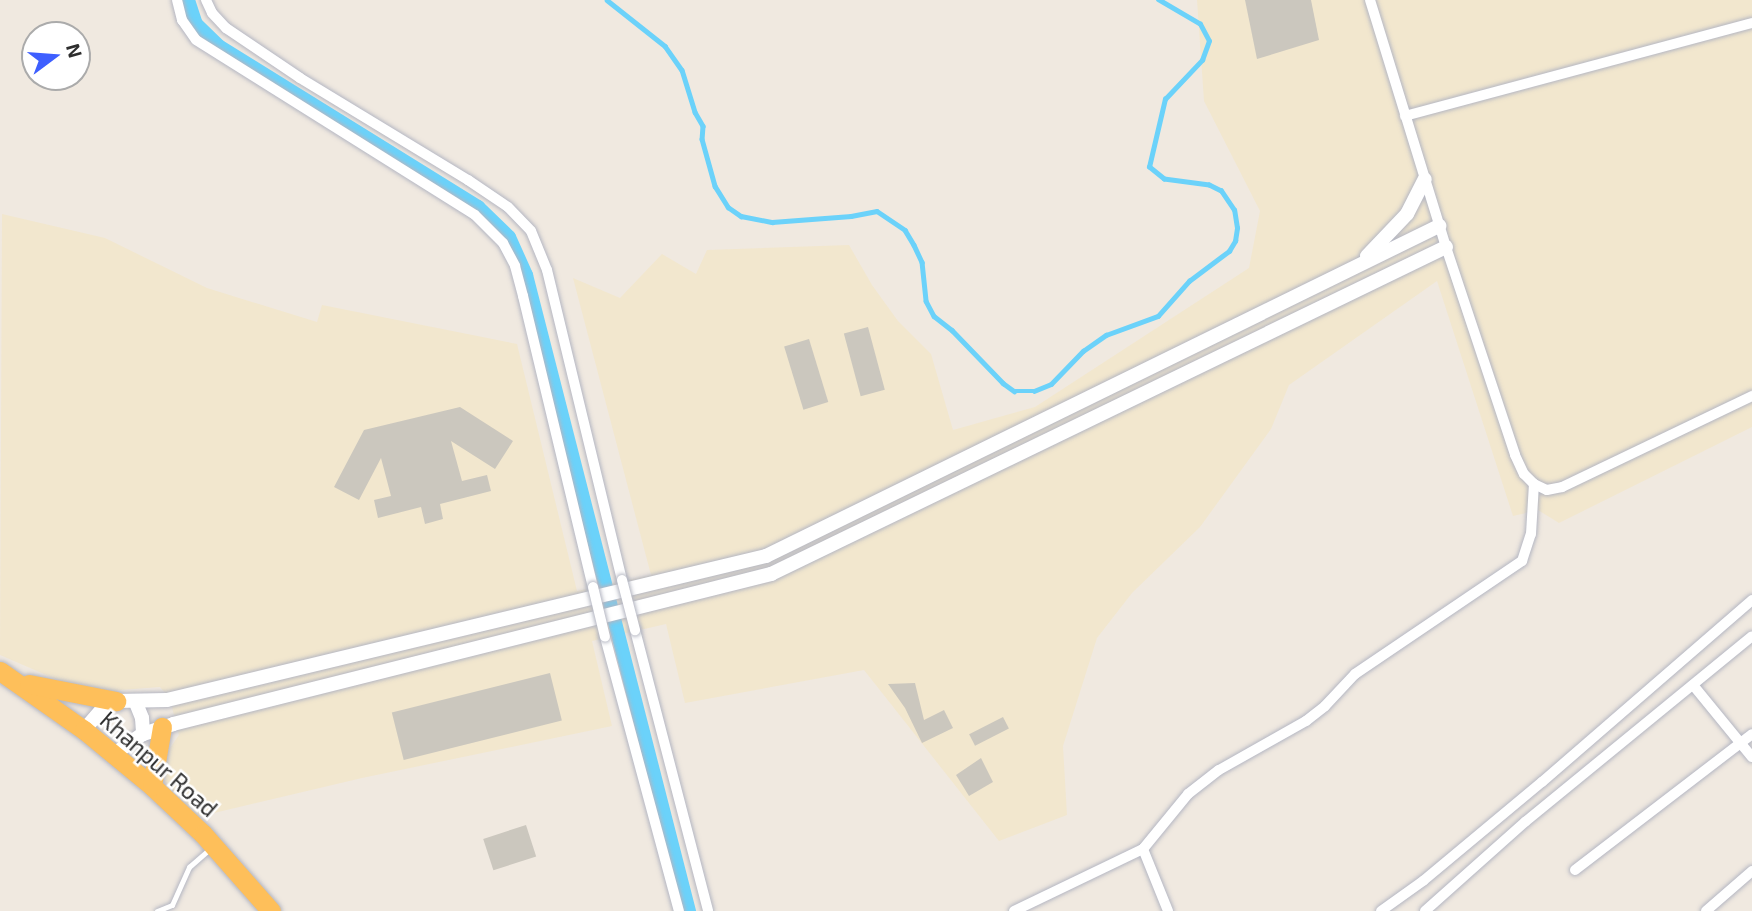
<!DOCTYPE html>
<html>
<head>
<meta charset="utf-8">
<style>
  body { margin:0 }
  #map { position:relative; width:1752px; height:911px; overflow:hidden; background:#f0e9e0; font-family:"Exo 2",sans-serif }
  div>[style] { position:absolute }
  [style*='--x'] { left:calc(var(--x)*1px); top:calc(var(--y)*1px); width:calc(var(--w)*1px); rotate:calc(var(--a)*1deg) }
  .education>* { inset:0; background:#f2e7ce }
  .stream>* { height:4.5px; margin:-2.25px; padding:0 2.25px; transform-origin:2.25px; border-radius:2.25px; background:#6bd2fa }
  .canal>* { height:14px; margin:-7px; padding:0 7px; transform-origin:7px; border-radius:7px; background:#6bd2fa }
  .building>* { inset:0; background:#cbc7be; transform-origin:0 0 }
  .roads { filter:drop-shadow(0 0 2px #b4b6c2) drop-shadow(0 0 2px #b4b6c2) }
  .service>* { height:5px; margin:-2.5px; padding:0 2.5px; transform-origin:2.5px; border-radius:2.5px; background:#fff }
  .minor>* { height:10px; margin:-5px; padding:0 5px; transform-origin:5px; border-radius:5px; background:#fff }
  .tertiary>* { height:14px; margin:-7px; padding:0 7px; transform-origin:7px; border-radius:7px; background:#fff }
  .trunk>* { height:19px; margin:-9.5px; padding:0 9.5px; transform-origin:9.5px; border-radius:9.5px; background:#febf5a }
  .bridges { filter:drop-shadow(0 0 2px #b4b6c2) drop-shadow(0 0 2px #b4b6c2) }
  .minor-bridge>* { height:10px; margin:-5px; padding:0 5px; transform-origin:5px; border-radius:5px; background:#fff }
  span { translate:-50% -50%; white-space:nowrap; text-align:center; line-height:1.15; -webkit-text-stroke:5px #fff; paint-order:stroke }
  .street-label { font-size:23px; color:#2e2e2e }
  .north { position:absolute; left:21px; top:21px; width:70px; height:70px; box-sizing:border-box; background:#fff; border:2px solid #ababab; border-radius:50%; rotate:74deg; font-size:19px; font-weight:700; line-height:28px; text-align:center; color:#2e2e2e }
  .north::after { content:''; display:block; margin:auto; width:24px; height:32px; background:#3e5fff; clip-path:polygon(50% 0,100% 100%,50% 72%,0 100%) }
</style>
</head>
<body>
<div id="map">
  <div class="education">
    <div style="clip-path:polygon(1197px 0,1752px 0,1752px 427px,1559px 523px,1538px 510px,1513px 516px,1437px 281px,1289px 385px,1271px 429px,1200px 527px,1132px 593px,1097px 638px,1063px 746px,1067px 815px,999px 841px,864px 670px,685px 703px,666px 624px,592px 641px,612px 726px,362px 778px,193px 818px,173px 797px,164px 781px,168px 751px,179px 735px,170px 699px,160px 687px,95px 692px,74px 687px,0 655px,2px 214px,105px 238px,207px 288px,317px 322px,322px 305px,517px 344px,577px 591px,651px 575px,573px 278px,620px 298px,662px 254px,696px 274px,707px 250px,849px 245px,872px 285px,898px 321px,931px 354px,953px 430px,1035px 407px,1249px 268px,1260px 211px,1204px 101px)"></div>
  </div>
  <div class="stream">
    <div style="--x:607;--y:0;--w:74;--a:38.4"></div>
    <div style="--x:665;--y:46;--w:29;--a:55"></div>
    <div style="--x:682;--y:70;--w:44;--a:72.8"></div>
    <div style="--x:695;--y:112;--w:16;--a:60"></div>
    <div style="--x:703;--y:126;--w:13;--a:94"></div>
    <div style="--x:702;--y:139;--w:49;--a:74.5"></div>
    <div style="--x:715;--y:186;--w:25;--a:58"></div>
    <div style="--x:728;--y:207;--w:16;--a:35"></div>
    <div style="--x:741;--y:216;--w:32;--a:11"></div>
    <div style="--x:772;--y:222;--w:79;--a:-4.3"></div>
    <div style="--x:851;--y:216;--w:26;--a:-11"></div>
    <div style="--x:877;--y:211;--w:34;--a:34"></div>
    <div style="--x:905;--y:230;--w:17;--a:59"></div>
    <div style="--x:914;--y:245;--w:19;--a:65"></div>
    <div style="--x:922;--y:262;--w:39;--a:84"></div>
    <div style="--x:926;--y:301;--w:17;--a:62"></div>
    <div style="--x:934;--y:316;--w:23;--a:38"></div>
    <div style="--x:952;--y:330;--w:74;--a:46.1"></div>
    <div style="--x:1003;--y:383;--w:14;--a:36"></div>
    <div style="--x:1014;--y:391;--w:20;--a:0"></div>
    <div style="--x:1034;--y:391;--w:18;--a:-22"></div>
    <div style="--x:1051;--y:384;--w:46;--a:-45.9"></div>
    <div style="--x:1083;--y:351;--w:28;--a:-35"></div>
    <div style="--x:1106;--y:335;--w:55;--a:-20.1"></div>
    <div style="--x:1158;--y:316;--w:47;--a:-48.5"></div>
    <div style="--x:1189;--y:281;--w:50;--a:-36.9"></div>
    <div style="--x:1229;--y:251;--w:12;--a:-59"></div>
    <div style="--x:1235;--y:241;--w:13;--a:-81"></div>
    <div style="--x:1237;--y:228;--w:18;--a:-99"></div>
    <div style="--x:1234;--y:210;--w:23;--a:-124"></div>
    <div style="--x:1221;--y:191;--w:13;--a:-153"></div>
    <div style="--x:1209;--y:185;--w:45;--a:-172.4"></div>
    <div style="--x:1164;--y:179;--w:19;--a:-141"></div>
    <div style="--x:1149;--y:167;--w:70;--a:-76.8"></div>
    <div style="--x:1165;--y:99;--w:54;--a:-46.5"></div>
    <div style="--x:1202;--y:60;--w:20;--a:-70"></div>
    <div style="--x:1209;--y:41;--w:19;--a:-118"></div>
    <div style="--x:1200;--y:24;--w:48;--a:-149.7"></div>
  </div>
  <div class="canal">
    <div style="--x:188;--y:0;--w:25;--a:72"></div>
    <div style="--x:196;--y:24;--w:33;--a:44"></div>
    <div style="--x:220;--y:47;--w:304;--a:31.8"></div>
    <div style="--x:478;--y:207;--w:43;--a:44.1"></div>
    <div style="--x:509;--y:237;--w:42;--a:65.9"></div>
    <div style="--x:526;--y:275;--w:657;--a:75.63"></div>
  </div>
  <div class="building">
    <div style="clip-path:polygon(1245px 0,1311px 0,1319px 40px,1257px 59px)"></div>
    <div style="left:868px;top:327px;width:65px;height:25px;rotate:75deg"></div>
    <div style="left:809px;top:339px;width:66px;height:26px;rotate:73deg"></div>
    <div style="clip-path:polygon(460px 407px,513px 441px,495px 469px,451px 441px,462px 481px,487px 475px,491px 491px,440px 504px,443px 519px,425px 524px,421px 507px,378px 518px,374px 500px,391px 496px,381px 458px,359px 500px,334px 487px,364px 430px)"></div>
    <div style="left:550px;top:673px;width:49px;height:163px;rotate:76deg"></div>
    <div style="clip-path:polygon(915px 683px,924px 720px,944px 710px,953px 728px,922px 743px,905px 708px,888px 684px)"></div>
    <div style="left:1003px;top:717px;width:13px;height:38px;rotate:63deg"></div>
    <div style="clip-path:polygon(981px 758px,993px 782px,969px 796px,956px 775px)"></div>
    <div style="left:526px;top:825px;width:33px;height:45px;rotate:72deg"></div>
  </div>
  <div class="roads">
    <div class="service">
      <div style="--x:157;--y:911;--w:16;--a:-22"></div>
      <div style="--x:172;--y:905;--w:42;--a:-65.9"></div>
      <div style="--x:189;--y:867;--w:29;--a:-41"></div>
    </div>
    <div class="minor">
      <div style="--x:177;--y:0;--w:21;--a:76"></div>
      <div style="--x:182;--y:20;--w:24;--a:55"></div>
      <div style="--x:196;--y:40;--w:329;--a:32.1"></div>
      <div style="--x:475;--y:215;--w:40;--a:45"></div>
      <div style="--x:503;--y:243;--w:26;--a:62"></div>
      <div style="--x:515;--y:266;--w:31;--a:75"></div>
      <div style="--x:523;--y:296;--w:299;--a:76.5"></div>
      <div style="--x:206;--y:0;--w:14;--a:65"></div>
      <div style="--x:212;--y:13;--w:21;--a:47"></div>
      <div style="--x:226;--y:28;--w:89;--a:34"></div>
      <div style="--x:300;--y:78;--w:197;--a:31.3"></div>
      <div style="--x:468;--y:180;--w:48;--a:34"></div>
      <div style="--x:508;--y:207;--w:33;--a:46"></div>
      <div style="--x:531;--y:231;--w:42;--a:67.7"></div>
      <div style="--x:547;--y:270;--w:319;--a:76.4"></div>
      <div style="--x:1370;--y:0;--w:258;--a:72.9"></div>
      <div style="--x:1446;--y:247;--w:219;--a:71.6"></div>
      <div style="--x:1515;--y:455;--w:21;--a:65"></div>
      <div style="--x:1524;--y:474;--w:14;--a:45"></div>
      <div style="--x:1534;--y:484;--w:14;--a:25"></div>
      <div style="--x:1547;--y:490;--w:15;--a:-11"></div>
      <div style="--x:1562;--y:487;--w:211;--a:-25.6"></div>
      <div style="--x:1405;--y:116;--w:359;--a:-15"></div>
      <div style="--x:635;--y:630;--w:290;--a:75.4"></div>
      <div style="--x:605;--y:637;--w:284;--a:74.9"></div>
      <div style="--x:1693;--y:685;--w:93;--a:50.7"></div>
      <div style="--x:1143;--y:849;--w:67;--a:68"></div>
      <div style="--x:1575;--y:870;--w:223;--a:-37.5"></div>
      <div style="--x:1014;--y:911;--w:143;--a:-25.7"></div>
      <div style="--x:1143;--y:849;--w:71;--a:-50.7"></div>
      <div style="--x:1188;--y:794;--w:39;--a:-38"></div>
      <div style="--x:1219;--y:770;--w:100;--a:-29.4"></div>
      <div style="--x:1306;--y:721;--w:24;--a:-38"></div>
      <div style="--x:1325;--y:706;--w:44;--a:-46.8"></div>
      <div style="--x:1355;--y:674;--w:202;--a:-34.1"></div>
      <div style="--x:1522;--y:561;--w:28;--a:-72"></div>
      <div style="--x:1531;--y:534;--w:50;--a:-86.6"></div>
      <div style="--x:1381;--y:911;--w:52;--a:-35.5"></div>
      <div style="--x:1423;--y:881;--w:155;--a:-39.8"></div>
      <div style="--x:1542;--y:782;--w:278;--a:-40.9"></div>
      <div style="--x:1425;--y:911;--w:134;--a:-41.7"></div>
      <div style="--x:1525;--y:822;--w:293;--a:-39.3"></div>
      <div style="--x:1706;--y:911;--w:61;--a:-41"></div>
    </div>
    <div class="tertiary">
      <div style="--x:1367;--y:256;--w:58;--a:-46.4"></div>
      <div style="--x:1407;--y:214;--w:39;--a:-63"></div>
      <div style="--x:136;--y:703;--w:16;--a:68"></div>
      <div style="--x:142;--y:718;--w:16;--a:86"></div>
      <div style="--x:84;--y:730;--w:32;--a:-49"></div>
      <div style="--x:105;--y:706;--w:12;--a:-24"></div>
      <div style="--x:116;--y:701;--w:51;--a:-1.1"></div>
      <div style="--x:167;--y:700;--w:616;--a:-13.52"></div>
      <div style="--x:766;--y:556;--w:750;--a:-26.12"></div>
      <div style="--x:114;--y:754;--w:35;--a:-35"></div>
      <div style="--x:143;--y:734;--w:32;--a:-18"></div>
      <div style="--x:173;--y:724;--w:617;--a:-14.08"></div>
      <div style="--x:771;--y:574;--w:750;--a:-25.85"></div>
    </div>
    <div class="trunk">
      <div style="--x:0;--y:671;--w:103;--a:35.1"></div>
      <div style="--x:84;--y:730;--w:88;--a:39.5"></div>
      <div style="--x:152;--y:786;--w:70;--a:43.3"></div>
      <div style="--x:203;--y:834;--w:103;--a:48.6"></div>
      <div style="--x:29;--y:684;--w:89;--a:11.1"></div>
      <div style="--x:152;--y:786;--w:60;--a:-80.4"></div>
    </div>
  </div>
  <div class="bridges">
    <div class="minor-bridge">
      <div style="--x:622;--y:580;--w:52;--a:75.4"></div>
      <div style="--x:593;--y:587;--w:51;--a:76.5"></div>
    </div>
  </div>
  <div class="street-label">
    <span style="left:159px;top:764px;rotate:41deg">Khanpur Road</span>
  </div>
  <div class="north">N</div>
</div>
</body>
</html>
